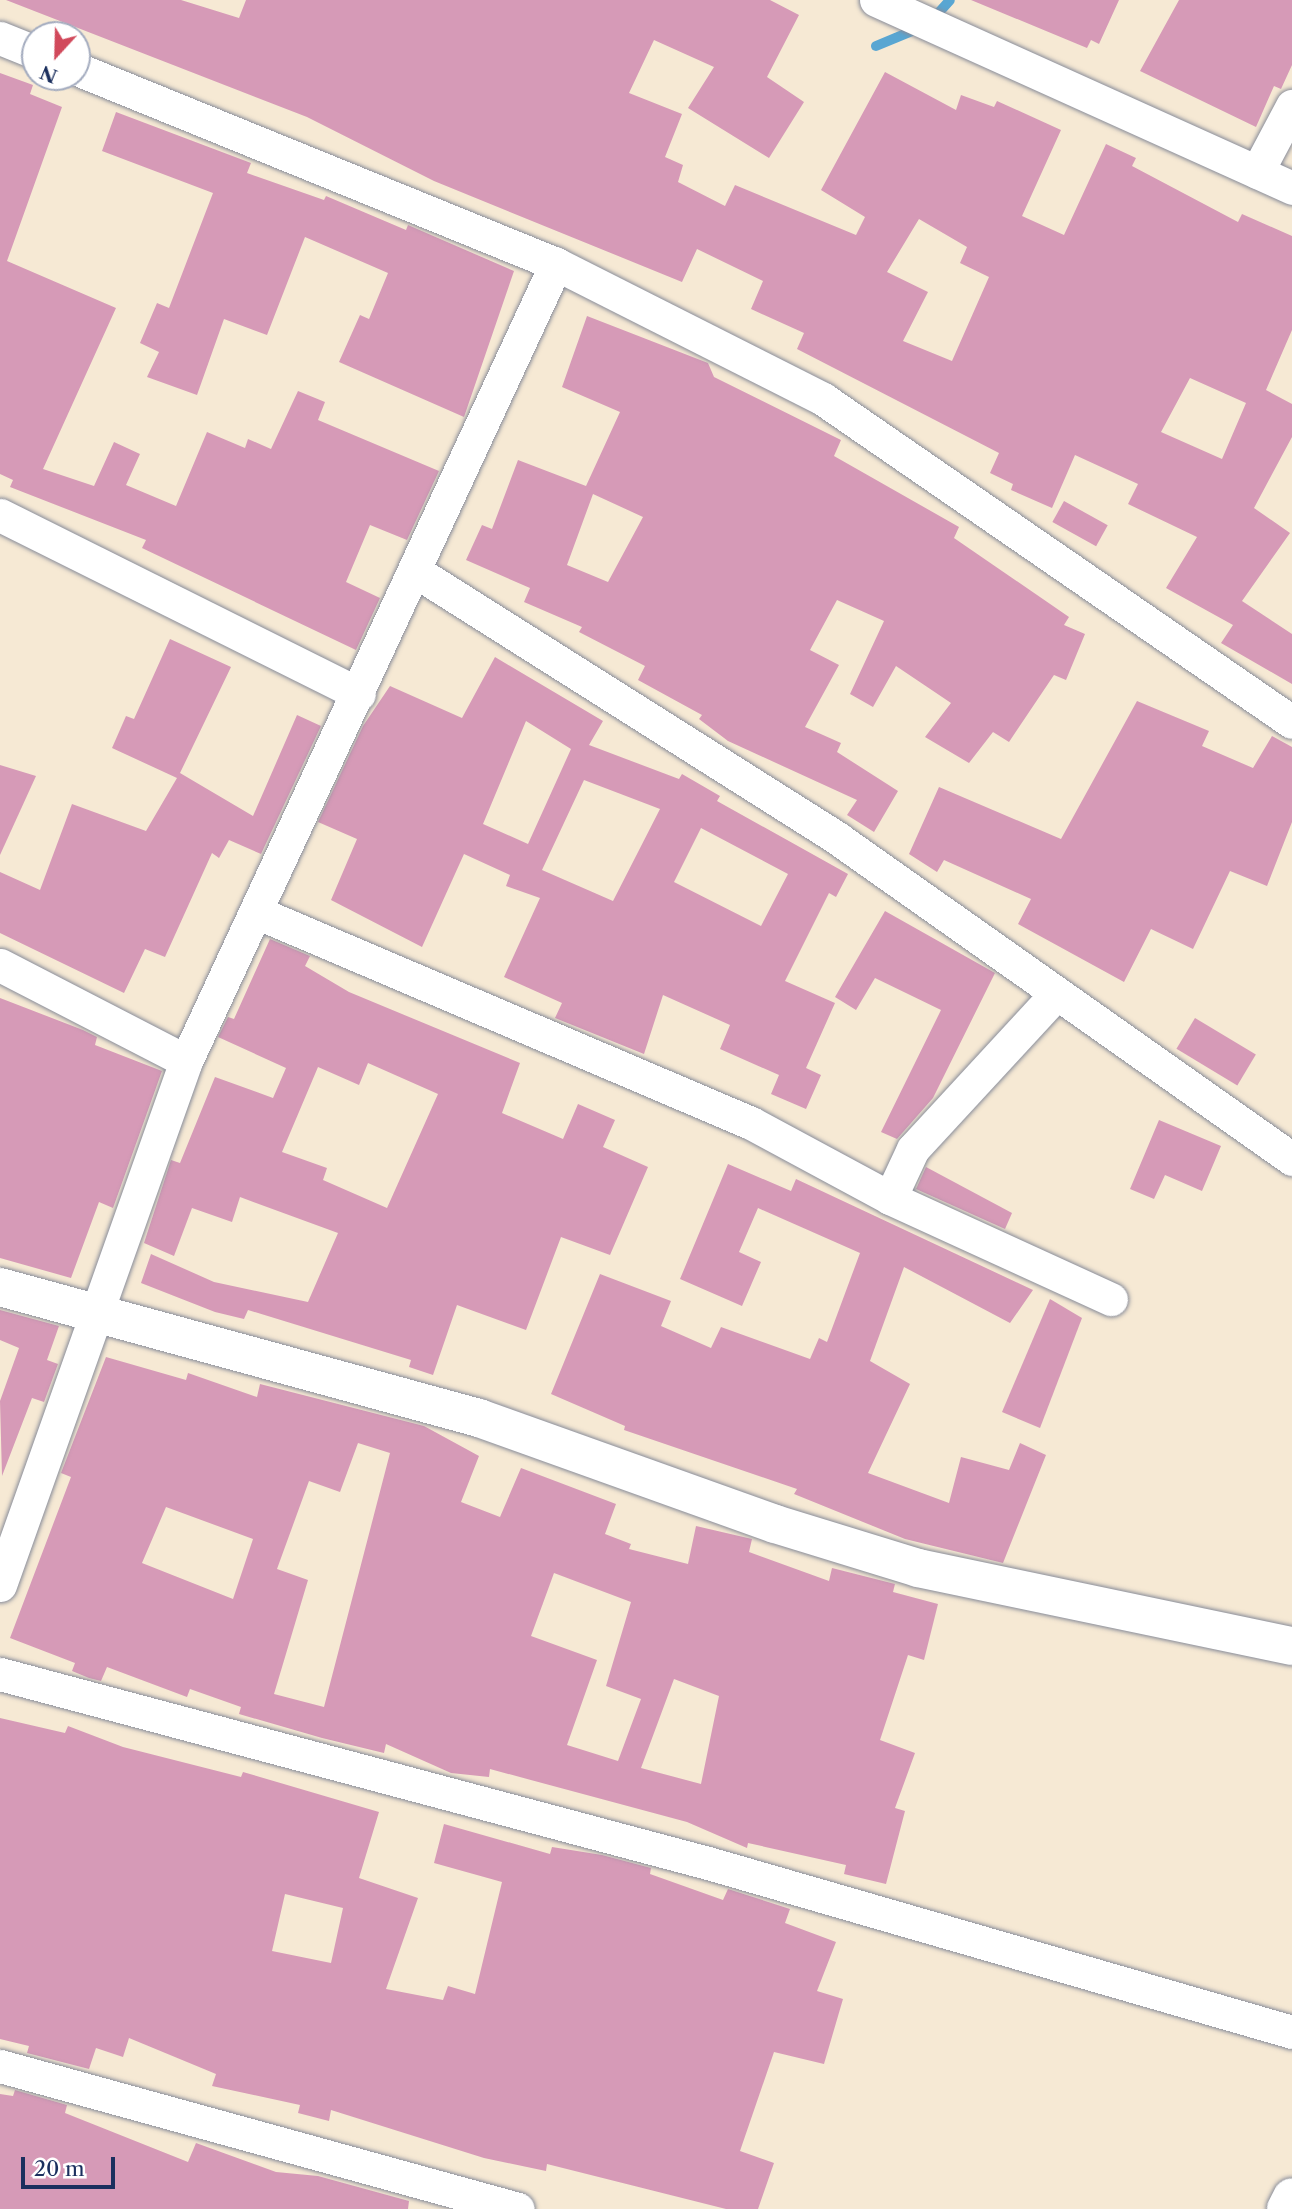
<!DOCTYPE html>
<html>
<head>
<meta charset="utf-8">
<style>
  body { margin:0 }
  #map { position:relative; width:1292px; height:2209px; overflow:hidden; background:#f6e9d4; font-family:"Libre Caslon Text",serif }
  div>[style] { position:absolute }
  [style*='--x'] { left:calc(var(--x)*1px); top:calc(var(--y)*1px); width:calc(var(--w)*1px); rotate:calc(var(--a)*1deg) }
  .stream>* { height:10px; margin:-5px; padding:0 5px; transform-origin:5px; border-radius:5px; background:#59a6d2 }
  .building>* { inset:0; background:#d69ab7; transform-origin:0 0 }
  .roads { filter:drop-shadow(0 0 2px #888c99) drop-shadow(0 0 2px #888c99) }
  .minor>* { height:33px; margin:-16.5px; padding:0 16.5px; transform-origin:16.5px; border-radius:16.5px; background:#fff }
  .secondary>* { height:38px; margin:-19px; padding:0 19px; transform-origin:19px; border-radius:19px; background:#fff }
  .trunk>* { height:38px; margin:-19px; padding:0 19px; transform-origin:19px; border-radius:19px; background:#fff }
  span { translate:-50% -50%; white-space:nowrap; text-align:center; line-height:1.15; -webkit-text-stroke:6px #fff; paint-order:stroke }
  .north { position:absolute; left:21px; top:21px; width:70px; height:70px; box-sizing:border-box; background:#fff; border:2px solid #a4acbf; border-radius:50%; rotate:202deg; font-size:19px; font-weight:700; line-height:28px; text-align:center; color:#1b2f5e }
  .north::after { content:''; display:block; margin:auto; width:24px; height:32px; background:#d1495b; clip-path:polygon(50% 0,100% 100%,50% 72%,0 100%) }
  .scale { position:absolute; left:21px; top:2157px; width:94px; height:32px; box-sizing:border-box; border:4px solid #1b2f5e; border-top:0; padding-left:9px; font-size:21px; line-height:24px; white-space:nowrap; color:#1b2f5e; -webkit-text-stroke:5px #fff; paint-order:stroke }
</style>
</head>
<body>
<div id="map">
  <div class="stream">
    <div style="--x:933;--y:19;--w:25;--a:-48"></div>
    <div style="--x:876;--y:46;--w:44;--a:-22.5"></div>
  </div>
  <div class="building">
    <div style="clip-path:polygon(evenodd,6px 0,181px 0,239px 18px,246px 0,770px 0,799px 15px,767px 77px,804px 102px,769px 158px,688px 108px,714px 67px,654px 40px,629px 93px,682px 114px,665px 157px,683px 165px,678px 182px,725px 206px,735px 185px,856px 235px,865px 217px,821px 190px,885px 72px,956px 110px,961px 95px,994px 107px,997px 101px,1061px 130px,1022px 216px,1064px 235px,1106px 144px,1136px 158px,1132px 166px,1238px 222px,1242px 214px,1292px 236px,1292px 330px,1266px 390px,1292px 404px,1292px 437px,1254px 508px,1290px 533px,1242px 601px,1292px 634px,1292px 684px,1221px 643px,1233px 625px,1166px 588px,1197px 537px,1128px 504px,1138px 484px,1075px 455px,1052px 508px,1011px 490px,1013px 484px,990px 473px,999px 453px,797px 349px,804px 333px,751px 309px,763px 281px,697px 249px,682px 282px,434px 181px,307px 117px,6px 0,919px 219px,967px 247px,960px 263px,989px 277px,952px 361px,903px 341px,928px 292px,887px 272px,919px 219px,6px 0,1190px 378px,1246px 403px,1222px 459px,1161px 432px,1190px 378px)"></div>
    <div style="clip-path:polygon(971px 0,1119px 0,1099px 44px,1091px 40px,1087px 48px)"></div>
    <div style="clip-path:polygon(1179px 0,1292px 0,1292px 65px,1281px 89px,1274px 86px,1256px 127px,1140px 71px)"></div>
    <div style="clip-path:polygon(0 73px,33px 85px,30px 94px,62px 107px,7px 261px,116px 308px,43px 469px,94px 486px,114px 442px,140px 454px,126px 485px,176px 506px,207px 432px,245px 448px,248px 439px,271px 449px,298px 391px,325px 402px,318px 420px,439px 471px,407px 540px,370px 525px,346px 582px,380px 598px,356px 650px,142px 548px,146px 540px,10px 487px,13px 480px,0 474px)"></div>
    <div style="clip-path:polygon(116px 112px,251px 163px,247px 173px,324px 200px,326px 196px,406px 230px,408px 225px,514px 271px,464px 417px,339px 362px,360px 315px,369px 319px,388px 273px,305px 237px,267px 335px,224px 319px,197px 395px,147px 377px,159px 352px,140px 343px,157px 303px,169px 308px,213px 193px,102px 151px)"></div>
    <div style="clip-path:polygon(evenodd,587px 316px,708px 363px,714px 377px,841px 440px,834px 456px,959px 527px,954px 538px,1069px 617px,1064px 625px,1085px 634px,1066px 680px,1054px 675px,1009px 742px,993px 732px,969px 763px,925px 737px,951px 703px,896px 666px,873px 707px,850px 694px,884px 621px,837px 600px,810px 650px,839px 665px,805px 727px,841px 743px,837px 752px,898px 791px,874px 832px,847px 815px,857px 800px,728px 741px,699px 719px,702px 715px,638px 680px,645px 666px,579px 632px,582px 627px,524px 602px,530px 588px,466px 560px,482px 525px,492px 529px,518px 460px,586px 486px,620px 412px,562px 387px,587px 316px,593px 494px,643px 517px,608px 582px,567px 565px,593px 494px)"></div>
    <div style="left:1064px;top:501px;width:50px;height:24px;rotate:29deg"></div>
    <div style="clip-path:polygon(170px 639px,231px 667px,180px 773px,253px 816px,297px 715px,321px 726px,261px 854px,229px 840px,219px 858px,212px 853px,165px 957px,145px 949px,124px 993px,0 933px,0 872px,40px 890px,72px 804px,146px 831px,177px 778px,112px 748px,126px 716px,134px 719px)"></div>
    <div style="clip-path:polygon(evenodd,495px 657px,603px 721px,589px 745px,679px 779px,682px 774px,720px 796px,717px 801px,848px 874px,836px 897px,829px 893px,785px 981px,835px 1003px,806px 1068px,821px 1075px,806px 1109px,771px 1094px,779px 1075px,720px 1049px,730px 1025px,663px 995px,644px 1054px,555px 1018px,562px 1003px,504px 977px,540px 898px,506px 886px,510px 875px,464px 854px,422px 947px,331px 900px,357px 839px,318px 822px,363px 726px,390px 686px,462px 718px,495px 657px,526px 721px,571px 749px,528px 844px,483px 824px,526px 721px,495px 657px,584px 780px,660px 809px,613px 901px,542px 870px,584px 780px,495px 657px,701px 828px,788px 874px,761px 926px,674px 882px,701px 828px)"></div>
    <div style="clip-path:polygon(1137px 701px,1209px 731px,1202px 746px,1253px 768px,1272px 736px,1292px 747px,1292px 822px,1267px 886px,1230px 871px,1193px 949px,1151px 929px,1124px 982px,1018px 924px,1031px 899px,944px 860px,937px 872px,909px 854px,939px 787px,1061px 839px)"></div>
    <div style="clip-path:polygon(0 765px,36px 776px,0 855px)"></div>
    <div style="clip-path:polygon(885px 911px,995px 973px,933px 1098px,897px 1139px,881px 1132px,941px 1010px,875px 978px,856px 1010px,835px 997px)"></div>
    <div style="clip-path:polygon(evenodd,270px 939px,310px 956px,305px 966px,349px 992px,520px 1063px,502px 1113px,563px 1139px,578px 1104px,615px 1120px,603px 1147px,648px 1167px,610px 1255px,561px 1237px,526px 1330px,457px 1305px,433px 1375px,409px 1367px,411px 1360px,248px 1310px,244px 1319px,215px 1312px,141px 1283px,151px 1254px,214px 1282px,308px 1302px,338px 1233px,240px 1197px,232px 1222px,192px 1208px,174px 1256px,144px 1243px,171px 1160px,180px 1163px,215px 1077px,273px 1098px,286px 1068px,218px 1037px,228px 1017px,234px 1019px,270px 939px,368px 1063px,438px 1094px,387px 1208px,323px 1180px,327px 1168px,282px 1152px,318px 1067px,359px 1085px,368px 1063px)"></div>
    <div style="clip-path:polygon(0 998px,83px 1030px,97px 1037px,95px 1045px,162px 1071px,113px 1208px,99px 1202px,71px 1278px,0 1258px)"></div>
    <div style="left:1195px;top:1018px;width:71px;height:36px;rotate:31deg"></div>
    <div style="clip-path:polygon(1159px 1120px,1221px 1146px,1202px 1191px,1165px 1175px,1154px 1199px,1130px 1189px)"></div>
    <div style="clip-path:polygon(728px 1164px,791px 1191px,796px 1179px,1033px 1290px,1010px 1323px,904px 1267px,870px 1361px,910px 1384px,868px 1473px,949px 1503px,961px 1457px,1009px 1470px,1020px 1443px,1046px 1455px,1003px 1563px,905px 1539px,794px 1494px,797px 1489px,624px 1430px,625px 1426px,551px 1394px,600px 1274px,671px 1301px,661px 1326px,711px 1348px,721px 1327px,810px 1359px,819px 1338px,827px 1342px,860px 1253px,758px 1208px,739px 1252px,761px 1262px,742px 1306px,680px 1279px)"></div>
    <div style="clip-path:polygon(926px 1167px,1012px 1213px,1005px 1229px,916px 1189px)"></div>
    <div style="clip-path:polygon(1050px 1299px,1082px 1318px,1040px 1428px,1002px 1412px)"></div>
    <div style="clip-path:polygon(0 1310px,59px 1326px,47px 1360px,58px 1364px,44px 1402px,32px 1398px,2px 1476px,0 1401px,19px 1348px,0 1340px)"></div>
    <div style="clip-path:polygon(evenodd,106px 1357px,186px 1380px,188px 1373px,257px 1397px,260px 1384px,424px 1426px,479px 1456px,461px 1502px,500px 1517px,521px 1468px,616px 1504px,605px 1534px,631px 1544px,629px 1549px,688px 1564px,696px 1526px,752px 1539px,749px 1552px,829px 1581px,832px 1568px,895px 1584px,893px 1592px,938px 1604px,924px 1660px,908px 1655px,880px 1740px,915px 1753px,895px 1808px,905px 1811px,886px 1884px,844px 1874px,846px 1865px,748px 1843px,747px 1848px,687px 1822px,490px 1769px,489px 1777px,451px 1773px,386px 1744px,384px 1753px,322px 1738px,239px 1714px,241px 1707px,190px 1689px,187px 1697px,107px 1667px,101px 1681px,89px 1678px,72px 1671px,75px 1663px,10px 1638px,71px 1477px,61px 1473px,106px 1357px,358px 1443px,390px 1453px,324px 1707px,274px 1694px,308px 1580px,277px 1569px,309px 1481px,340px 1492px,358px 1443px,106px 1357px,166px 1507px,253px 1539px,233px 1599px,142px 1563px,166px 1507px,106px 1357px,554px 1573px,631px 1602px,606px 1686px,641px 1699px,618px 1761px,567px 1745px,597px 1660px,531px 1636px,554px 1573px,106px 1357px,674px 1679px,719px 1696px,701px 1784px,641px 1768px,674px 1679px)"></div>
    <div style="clip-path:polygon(evenodd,0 1718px,65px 1733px,68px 1726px,123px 1747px,241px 1777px,243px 1772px,379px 1812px,359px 1878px,418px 1898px,386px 1989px,443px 2000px,448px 1986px,475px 1994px,502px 1882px,434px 1863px,444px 1824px,550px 1854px,552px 1847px,602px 1855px,651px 1868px,650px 1874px,723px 1900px,728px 1889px,790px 1909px,785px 1923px,836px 1942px,817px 1991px,843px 1999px,824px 2064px,774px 2052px,740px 2151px,774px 2163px,758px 2209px,726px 2209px,547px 2164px,546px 2171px,484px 2158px,331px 2110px,329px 2121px,298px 2113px,300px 2105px,212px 2086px,216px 2074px,129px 2038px,123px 2057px,96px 2048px,89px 2069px,27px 2053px,29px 2046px,0 2039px,0 1718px,285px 1894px,343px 1908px,331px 1963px,272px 1951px,285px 1894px)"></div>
    <div style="clip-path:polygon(15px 2090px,67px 2105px,65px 2113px,188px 2162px,196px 2143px,276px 2172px,318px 2176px,409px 2201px,408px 2209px,0 2209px,0 2094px,13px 2096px)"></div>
  </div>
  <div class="roads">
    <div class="minor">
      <div style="--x:876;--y:0;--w:457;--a:24.3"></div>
      <div style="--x:0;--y:38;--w:38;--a:22"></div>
      <div style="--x:77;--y:69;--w:517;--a:22.15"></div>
      <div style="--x:556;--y:264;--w:299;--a:26.8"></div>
      <div style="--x:823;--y:399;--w:569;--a:34.56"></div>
      <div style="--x:1257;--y:172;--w:75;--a:-62.1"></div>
      <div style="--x:0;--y:515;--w:401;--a:26.5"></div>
      <div style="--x:415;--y:571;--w:499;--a:32.3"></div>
      <div style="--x:837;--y:838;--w:557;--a:35.2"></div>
      <div style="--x:256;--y:912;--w:538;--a:23.09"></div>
      <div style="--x:751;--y:1123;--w:158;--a:28.3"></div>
      <div style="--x:890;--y:1198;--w:54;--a:-64.9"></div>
      <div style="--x:913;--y:1149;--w:209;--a:-47.3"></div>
      <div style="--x:0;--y:965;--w:209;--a:27.3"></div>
      <div style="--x:890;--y:1198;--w:243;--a:24.6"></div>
      <div style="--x:0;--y:1585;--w:556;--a:-70.46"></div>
      <div style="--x:186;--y:1061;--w:879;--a:-65.1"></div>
      <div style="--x:0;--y:1674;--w:733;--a:14.95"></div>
      <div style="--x:708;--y:1863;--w:608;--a:16.14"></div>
      <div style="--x:0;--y:2066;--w:537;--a:15.43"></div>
    </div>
    <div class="secondary">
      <div style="--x:0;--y:1287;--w:497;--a:15.3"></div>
      <div style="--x:479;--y:1418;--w:314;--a:19.7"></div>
      <div style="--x:775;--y:1524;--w:150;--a:17.1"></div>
      <div style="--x:918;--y:1568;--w:382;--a:11.8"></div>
    </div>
    <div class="trunk">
      <div style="--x:1286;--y:2209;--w:13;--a:-63"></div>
    </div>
  </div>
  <div class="north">N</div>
  <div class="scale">20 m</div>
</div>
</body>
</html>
